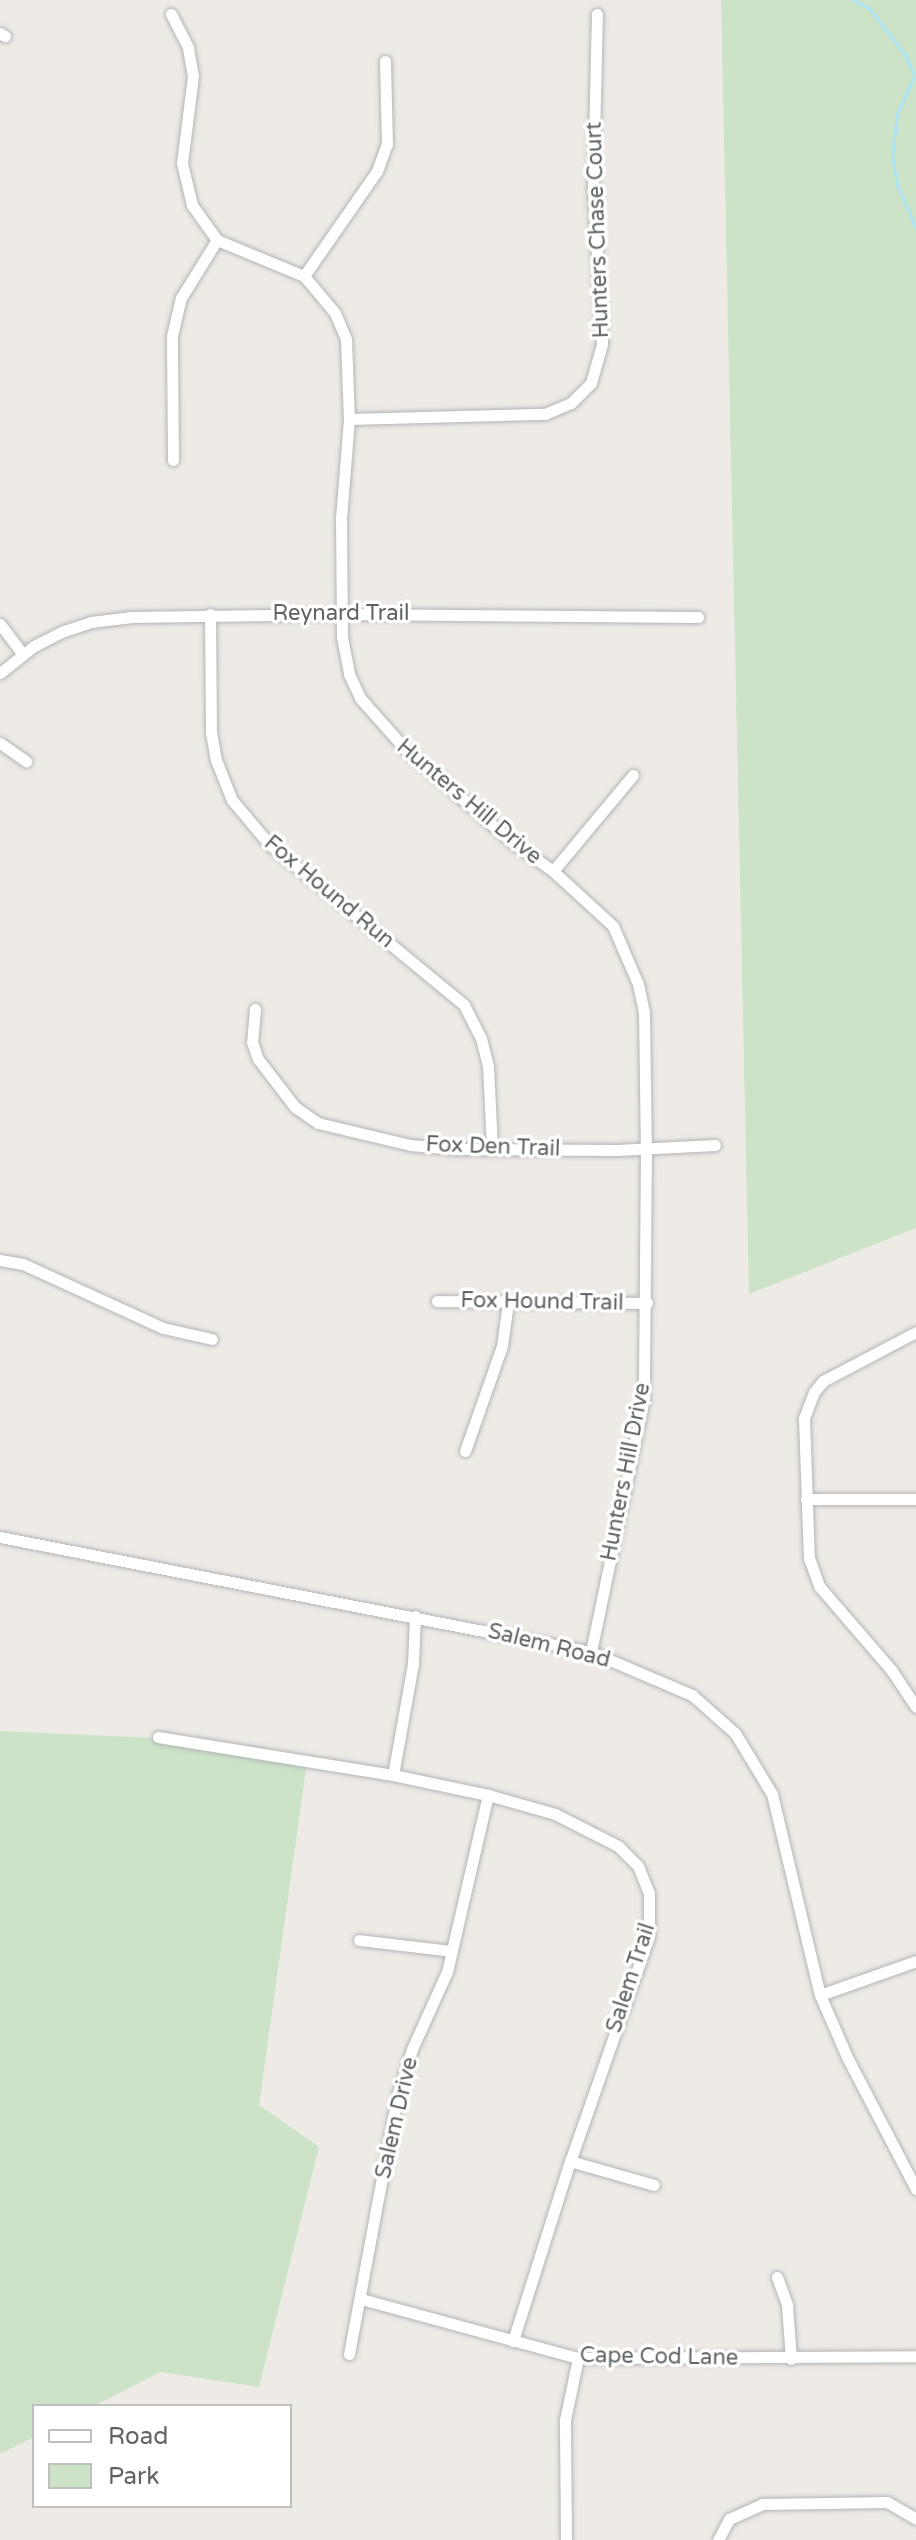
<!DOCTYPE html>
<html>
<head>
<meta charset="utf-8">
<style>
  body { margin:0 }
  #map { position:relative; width:916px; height:2540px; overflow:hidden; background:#eeebe7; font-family:"Varela Round",sans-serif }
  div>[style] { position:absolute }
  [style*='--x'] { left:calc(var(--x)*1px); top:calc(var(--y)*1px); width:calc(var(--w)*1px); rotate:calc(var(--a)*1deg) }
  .green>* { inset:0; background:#cce3c7 }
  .stream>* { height:3px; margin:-1.5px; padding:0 1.5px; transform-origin:1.5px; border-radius:1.5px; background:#b0e5f5 }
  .roads { filter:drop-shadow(0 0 2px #b2b5b7) drop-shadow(0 0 2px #b2b5b7) }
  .minor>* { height:11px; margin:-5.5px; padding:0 5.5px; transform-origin:5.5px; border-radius:5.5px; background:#fff }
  span { translate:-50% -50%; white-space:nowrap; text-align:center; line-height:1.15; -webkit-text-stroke:7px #fff; paint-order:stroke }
  .street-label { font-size:22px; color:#5e6365 }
  .legend { position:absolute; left:32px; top:2404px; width:260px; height:104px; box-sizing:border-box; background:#fff; border:2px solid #bfc1c1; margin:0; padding:10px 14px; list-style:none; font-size:24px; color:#5e6365 }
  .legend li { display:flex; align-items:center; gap:16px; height:40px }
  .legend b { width:40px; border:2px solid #bfc1c1 }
</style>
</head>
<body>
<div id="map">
  <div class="green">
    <div style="clip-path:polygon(721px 0,916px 0,916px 1228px,749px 1294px)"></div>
    <div style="clip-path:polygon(0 1731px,155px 1738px,307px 1762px,259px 2105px,319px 2147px,259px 2387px,160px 2372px,94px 2406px,34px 2406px,34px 2437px,0 2454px)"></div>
  </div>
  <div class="stream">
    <div style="--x:853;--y:0;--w:18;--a:27"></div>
    <div style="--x:869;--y:8;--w:59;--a:52.5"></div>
    <div style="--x:905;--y:55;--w:21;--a:65"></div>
    <div style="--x:916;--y:72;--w:46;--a:114.3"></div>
    <div style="--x:897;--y:114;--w:42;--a:96.8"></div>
    <div style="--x:892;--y:156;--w:29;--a:80"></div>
    <div style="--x:897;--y:185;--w:48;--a:66.6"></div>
  </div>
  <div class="roads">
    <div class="minor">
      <div style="--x:171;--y:14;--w:38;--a:63"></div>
      <div style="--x:188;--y:48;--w:28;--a:80"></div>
      <div style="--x:193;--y:76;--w:88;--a:97.2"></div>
      <div style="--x:182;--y:163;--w:43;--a:76.6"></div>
      <div style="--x:192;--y:205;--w:43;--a:54.5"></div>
      <div style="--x:217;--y:240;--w:94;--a:22.5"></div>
      <div style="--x:304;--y:276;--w:48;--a:50"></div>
      <div style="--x:335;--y:313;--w:28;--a:67"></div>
      <div style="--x:346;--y:339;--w:80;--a:87.9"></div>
      <div style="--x:349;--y:419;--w:99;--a:94.6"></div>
      <div style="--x:341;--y:518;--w:119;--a:89.5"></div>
      <div style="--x:342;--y:637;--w:38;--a:79"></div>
      <div style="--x:349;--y:674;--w:26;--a:65"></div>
      <div style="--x:360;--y:698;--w:69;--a:48.5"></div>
      <div style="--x:406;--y:750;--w:142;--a:41"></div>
      <div style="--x:513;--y:843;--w:49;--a:35"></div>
      <div style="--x:553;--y:871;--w:81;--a:42.5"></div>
      <div style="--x:613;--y:926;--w:63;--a:66.7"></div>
      <div style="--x:638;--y:984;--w:29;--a:78"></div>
      <div style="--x:644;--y:1012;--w:137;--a:89.2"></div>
      <div style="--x:646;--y:1149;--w:249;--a:90.5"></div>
      <div style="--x:644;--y:1398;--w:259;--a:101.8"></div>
      <div style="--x:0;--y:33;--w:6;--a:31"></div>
      <div style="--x:304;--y:276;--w:128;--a:-55.2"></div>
      <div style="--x:377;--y:171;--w:29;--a:-70"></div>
      <div style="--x:387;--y:144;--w:83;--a:-91.4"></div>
      <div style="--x:349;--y:419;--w:196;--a:-1.5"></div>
      <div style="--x:545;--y:414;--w:28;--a:-23"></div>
      <div style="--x:571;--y:403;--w:28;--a:-45"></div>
      <div style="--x:591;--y:383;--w:41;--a:-74.2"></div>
      <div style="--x:602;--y:344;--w:157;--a:-93.3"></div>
      <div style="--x:593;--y:187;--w:173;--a:-88.7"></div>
      <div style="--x:173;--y:460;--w:124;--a:-90.5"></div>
      <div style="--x:172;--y:336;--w:39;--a:-77"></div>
      <div style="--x:181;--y:298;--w:68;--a:-58.2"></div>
      <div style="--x:210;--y:614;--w:118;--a:89.5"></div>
      <div style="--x:211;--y:732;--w:28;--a:80"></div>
      <div style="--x:216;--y:760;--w:43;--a:68.2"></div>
      <div style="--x:232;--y:800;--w:57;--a:49.9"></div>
      <div style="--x:269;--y:844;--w:253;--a:39.5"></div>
      <div style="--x:464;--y:1005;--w:37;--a:63"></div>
      <div style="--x:481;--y:1038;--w:29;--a:76"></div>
      <div style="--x:488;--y:1066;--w:82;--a:87.2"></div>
      <div style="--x:0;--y:624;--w:38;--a:53"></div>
      <div style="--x:0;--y:673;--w:43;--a:-38.5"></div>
      <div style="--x:34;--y:646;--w:34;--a:-27"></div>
      <div style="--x:64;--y:631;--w:28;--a:-18"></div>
      <div style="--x:91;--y:622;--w:39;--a:-7"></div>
      <div style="--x:130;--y:617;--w:212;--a:-0.8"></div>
      <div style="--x:342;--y:614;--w:356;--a:0.5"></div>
      <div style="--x:0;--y:743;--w:32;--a:35"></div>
      <div style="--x:553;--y:871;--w:125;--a:-50.2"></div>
      <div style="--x:255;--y:1009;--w:33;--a:95"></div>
      <div style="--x:252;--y:1042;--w:18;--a:71"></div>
      <div style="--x:258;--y:1059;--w:61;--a:52.4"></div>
      <div style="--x:295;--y:1107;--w:28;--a:35"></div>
      <div style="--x:318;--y:1123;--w:95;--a:13.4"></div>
      <div style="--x:410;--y:1145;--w:47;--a:4.9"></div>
      <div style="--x:457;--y:1149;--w:160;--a:0.4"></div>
      <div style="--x:617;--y:1150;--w:98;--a:-2.9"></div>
      <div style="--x:0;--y:1260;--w:23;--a:10"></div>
      <div style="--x:23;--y:1264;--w:154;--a:24.6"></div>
      <div style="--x:163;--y:1328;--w:50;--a:12.7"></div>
      <div style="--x:437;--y:1301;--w:210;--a:0.5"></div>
      <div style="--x:916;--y:1332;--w:105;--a:152.2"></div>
      <div style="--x:823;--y:1381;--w:14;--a:129"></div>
      <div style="--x:814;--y:1392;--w:28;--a:111"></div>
      <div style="--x:804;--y:1418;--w:140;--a:88"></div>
      <div style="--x:809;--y:1558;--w:30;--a:70"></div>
      <div style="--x:819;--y:1586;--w:112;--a:49.3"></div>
      <div style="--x:892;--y:1671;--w:43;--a:56.3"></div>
      <div style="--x:465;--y:1451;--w:111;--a:-70.6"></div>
      <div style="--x:502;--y:1346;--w:43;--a:-82.1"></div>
      <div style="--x:806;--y:1499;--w:110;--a:0"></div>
      <div style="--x:0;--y:1537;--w:602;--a:11.01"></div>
      <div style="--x:591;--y:1652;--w:110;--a:23.1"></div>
      <div style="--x:692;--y:1695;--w:57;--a:41.5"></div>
      <div style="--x:735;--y:1733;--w:71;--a:58.8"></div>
      <div style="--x:772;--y:1794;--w:207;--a:76.6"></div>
      <div style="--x:820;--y:1995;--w:70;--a:66.4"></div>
      <div style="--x:848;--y:2059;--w:147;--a:62.4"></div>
      <div style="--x:158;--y:1737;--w:238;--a:9.2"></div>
      <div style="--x:393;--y:1775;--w:97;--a:11.9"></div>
      <div style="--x:488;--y:1795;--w:70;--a:15.8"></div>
      <div style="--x:555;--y:1814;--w:71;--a:26.9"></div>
      <div style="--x:618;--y:1846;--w:28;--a:45"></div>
      <div style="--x:638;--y:1866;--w:29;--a:68"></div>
      <div style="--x:649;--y:1893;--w:43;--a:90"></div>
      <div style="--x:649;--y:1936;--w:238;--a:109.3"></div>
      <div style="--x:570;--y:2161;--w:189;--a:107.6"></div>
      <div style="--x:393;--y:1775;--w:113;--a:-79.8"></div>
      <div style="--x:413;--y:1664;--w:48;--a:-87.6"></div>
      <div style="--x:359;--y:1940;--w:93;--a:6.8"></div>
      <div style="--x:820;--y:1995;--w:102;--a:-19.5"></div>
      <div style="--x:570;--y:2161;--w:87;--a:15.9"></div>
      <div style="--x:777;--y:2277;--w:30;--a:70"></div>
      <div style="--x:787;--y:2305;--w:54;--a:85.8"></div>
      <div style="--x:361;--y:2299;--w:225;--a:15.2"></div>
      <div style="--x:578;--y:2358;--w:338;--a:-0.3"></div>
      <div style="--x:349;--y:2354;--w:261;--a:-79.4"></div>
      <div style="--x:397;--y:2097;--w:50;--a:-72.6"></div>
      <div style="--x:412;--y:2049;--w:85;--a:-65.6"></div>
      <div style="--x:447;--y:1972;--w:182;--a:-77"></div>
      <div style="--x:566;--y:2540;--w:120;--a:-90.5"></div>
      <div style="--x:565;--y:2420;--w:63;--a:-78.2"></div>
      <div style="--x:718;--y:2540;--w:24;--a:-62"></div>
      <div style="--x:729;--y:2519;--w:36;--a:-24"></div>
      <div style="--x:762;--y:2504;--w:125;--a:-0.9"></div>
      <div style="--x:887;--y:2502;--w:34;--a:30"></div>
    </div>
  </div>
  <div class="street-label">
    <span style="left:598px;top:230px;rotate:-92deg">Hunters Chase Court</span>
    <span style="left:341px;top:614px">Reynard Trail</span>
    <span style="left:469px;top:802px;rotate:40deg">Hunters Hill Drive</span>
    <span style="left:329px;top:892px;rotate:40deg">Fox Hound Run</span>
    <span style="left:493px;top:1147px;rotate:2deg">Fox Den Trail</span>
    <span style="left:542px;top:1302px;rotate:1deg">Fox Hound Trail</span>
    <span style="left:626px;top:1472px;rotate:-79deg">Hunters Hill Drive</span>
    <span style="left:549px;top:1646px;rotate:14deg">Salem Road</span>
    <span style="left:631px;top:1978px;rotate:-72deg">Salem Trail</span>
    <span style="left:397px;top:2118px;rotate:-77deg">Salem Drive</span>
    <span style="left:659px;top:2357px;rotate:1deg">Cape Cod Lane</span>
  </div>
  <ul class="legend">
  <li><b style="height:10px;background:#fff"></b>Road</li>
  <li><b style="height:22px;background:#cce3c7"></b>Park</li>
  </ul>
</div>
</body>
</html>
